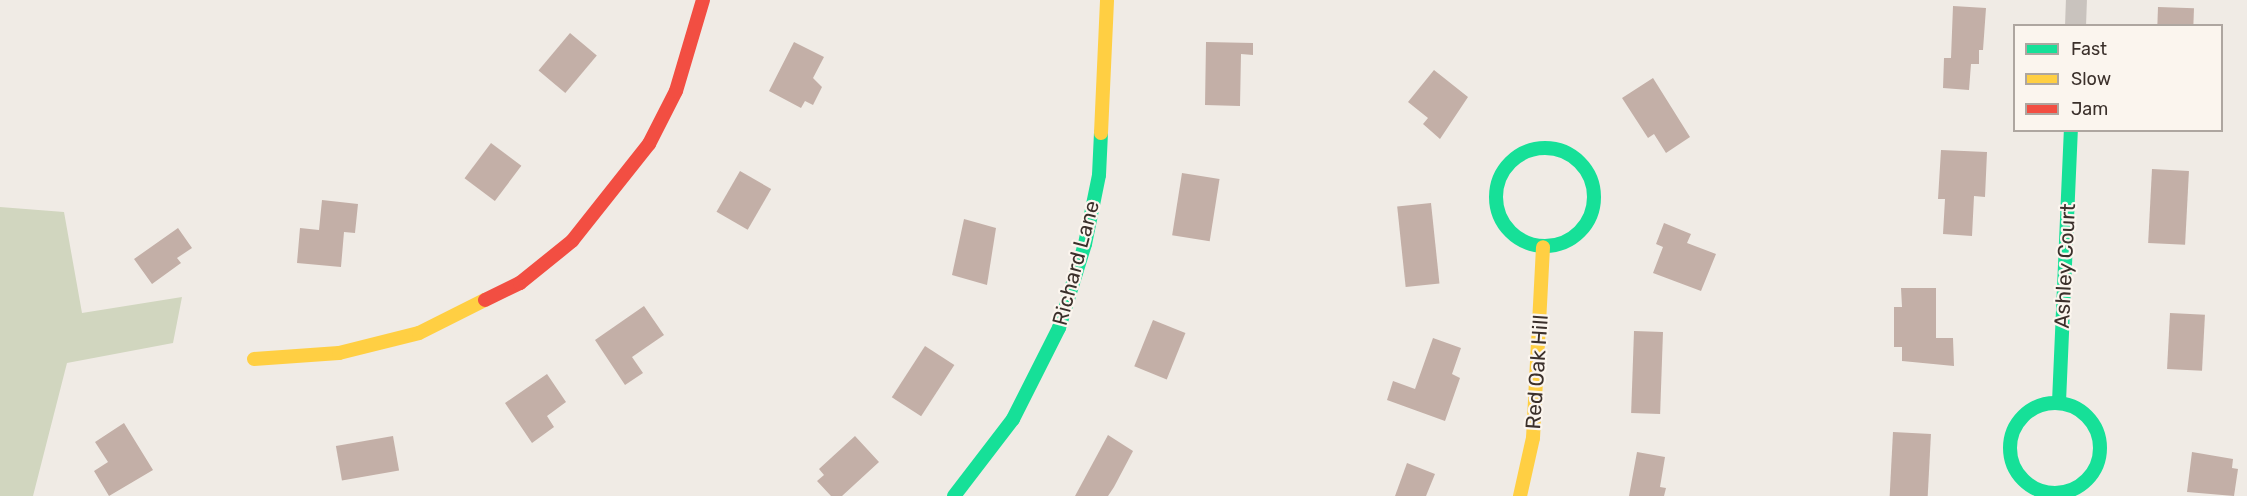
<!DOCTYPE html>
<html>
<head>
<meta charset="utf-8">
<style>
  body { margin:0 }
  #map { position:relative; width:2247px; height:496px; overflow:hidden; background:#f0ebe5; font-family:Rubik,sans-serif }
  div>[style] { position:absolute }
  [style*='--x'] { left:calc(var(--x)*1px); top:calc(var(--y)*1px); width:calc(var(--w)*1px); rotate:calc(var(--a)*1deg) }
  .green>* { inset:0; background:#d1d6bf }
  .building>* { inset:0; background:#c3afa7; transform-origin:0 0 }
  .street>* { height:21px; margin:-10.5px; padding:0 10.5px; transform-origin:10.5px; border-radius:10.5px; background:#c9c3be }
  .fast>* { height:14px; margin:-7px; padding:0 7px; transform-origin:7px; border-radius:7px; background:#16e098 }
  .fast>.ring { margin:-7px; padding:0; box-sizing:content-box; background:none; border:14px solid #16e098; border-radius:50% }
  .slow>* { height:14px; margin:-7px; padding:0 7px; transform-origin:7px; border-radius:7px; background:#ffcf43 }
  .jam>* { height:14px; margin:-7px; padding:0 7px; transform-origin:7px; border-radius:7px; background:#f24e42 }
  span { translate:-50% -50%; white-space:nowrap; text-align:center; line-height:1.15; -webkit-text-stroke:4.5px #fbf5ee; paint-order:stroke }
  .street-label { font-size:21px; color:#3b302b }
  .legend { position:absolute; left:2013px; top:24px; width:210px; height:108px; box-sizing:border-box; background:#fbf5ee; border:2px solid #aea6a0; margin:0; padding:8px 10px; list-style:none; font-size:18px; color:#3b302b }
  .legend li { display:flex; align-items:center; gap:12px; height:30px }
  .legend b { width:30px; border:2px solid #aea6a0 }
</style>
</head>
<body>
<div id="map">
  <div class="green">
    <div style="clip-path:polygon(0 207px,64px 212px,82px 313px,182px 297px,173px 343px,67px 363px,33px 496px,0 496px)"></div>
  </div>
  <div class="building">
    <div style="clip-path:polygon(1953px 6px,1986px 8px,1983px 50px,1979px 50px,1979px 64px,1971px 64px,1969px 90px,1943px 88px,1944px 58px,1951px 58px)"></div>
    <div style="left:2158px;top:7px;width:36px;height:19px;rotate:2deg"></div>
    <div style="left:570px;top:33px;width:35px;height:49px;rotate:40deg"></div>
    <div style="clip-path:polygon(794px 42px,824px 57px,813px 78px,822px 87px,813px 105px,805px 101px,801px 108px,769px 91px)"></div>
    <div style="clip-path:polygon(1206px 42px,1253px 43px,1253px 55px,1241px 54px,1240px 106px,1205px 105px)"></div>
    <div style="clip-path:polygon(1434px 70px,1468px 97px,1440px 139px,1423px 124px,1428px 118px,1408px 102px)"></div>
    <div style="clip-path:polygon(1653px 78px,1690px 137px,1666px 153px,1654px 134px,1648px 138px,1622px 98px)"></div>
    <div style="left:491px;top:143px;width:38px;height:44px;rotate:37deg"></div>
    <div style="clip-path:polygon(1941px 150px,1987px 152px,1985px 197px,1974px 196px,1972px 236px,1943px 234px,1945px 199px,1938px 199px)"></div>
    <div style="left:2152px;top:169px;width:37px;height:74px;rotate:3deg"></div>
    <div style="left:740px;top:171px;width:36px;height:47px;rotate:30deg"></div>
    <div style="left:1182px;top:173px;width:38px;height:63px;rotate:9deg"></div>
    <div style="clip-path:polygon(322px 200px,358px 204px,355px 233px,344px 232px,341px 267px,297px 263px,300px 228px,319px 230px)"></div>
    <div style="left:1431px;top:203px;width:81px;height:34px;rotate:84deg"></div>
    <div style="clip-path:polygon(964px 219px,996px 228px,987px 285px,952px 275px)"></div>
    <div style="clip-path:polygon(1664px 223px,1691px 234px,1687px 243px,1716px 254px,1701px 291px,1653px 273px,1663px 247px,1656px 244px)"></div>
    <div style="clip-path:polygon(178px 228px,192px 248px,177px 258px,181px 263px,152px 284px,134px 259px)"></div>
    <div style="clip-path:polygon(1901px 288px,1936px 288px,1936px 338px,1953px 338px,1954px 366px,1902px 361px,1902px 347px,1894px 347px,1894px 307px,1902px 307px)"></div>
    <div style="clip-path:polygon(644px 306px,664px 335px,632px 357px,643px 373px,625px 385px,595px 340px)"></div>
    <div style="left:2170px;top:313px;width:35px;height:56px;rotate:3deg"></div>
    <div style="left:1153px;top:320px;width:35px;height:50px;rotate:22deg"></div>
    <div style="left:1634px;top:331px;width:29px;height:82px;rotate:2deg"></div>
    <div style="clip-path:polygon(1433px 338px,1461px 348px,1452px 374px,1460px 378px,1445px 421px,1387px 400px,1393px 381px,1415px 389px)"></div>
    <div style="left:925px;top:346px;width:35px;height:61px;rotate:33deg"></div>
    <div style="clip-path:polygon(547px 374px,566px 402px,547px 416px,554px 427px,532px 443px,505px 403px)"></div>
    <div style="clip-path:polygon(124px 423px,153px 470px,109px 496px,94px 471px,108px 462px,95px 442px)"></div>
    <div style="left:1893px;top:432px;width:38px;height:64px;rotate:3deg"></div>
    <div style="clip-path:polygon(1108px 435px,1133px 451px,1114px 487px,1108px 496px,1075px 496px)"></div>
    <div style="left:393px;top:436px;width:35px;height:58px;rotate:80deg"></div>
    <div style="clip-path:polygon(855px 436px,879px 462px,842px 496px,831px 496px,817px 481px,824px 475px,819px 469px)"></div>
    <div style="clip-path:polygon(1637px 452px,1665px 457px,1660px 487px,1666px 488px,1664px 496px,1629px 496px)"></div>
    <div style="clip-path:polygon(2192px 452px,2233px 459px,2232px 468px,2238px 469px,2234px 496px,2187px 492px)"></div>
    <div style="clip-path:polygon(1407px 463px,1435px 474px,1426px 496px,1395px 496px)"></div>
  </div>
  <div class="street">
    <div style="--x:2075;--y:26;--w:26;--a:-88"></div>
  </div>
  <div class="fast">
    <div class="ring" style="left:1496px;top:148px;width:84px;height:84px"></div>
    <div style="--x:2059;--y:402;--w:272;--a:-87.5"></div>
    <div class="ring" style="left:2010px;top:403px;width:76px;height:76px"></div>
    <div style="--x:954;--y:496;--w:97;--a:-52.5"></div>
    <div style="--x:1013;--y:419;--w:102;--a:-63.2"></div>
    <div style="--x:1059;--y:328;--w:88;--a:-72.8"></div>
    <div style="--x:1085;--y:244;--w:70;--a:-78.5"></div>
    <div style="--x:1099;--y:175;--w:42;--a:-87.3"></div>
  </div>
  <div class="slow">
    <div style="--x:1101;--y:133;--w:133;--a:-87.4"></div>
    <div style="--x:254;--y:359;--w:85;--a:-4"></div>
    <div style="--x:339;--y:353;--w:82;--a:-14"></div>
    <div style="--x:419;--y:333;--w:74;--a:-26.6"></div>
    <div style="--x:1520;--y:496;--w:59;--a:-77.4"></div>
    <div style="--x:1533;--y:438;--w:191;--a:-87"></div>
  </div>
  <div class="jam">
    <div style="--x:485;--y:300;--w:39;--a:-26"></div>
    <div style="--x:520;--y:283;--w:67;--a:-38.9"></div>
    <div style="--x:572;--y:241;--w:124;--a:-51.6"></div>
    <div style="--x:649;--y:144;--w:59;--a:-63"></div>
    <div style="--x:676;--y:91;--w:95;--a:-73.5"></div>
  </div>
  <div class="street-label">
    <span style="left:1076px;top:263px;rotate:-75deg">Richard Lane</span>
    <span style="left:2065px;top:266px;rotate:-87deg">Ashley Court</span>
    <span style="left:1537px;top:372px;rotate:-86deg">Red Oak Hill</span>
  </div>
  <ul class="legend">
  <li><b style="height:8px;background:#16e098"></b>Fast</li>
  <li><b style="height:8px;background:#ffcf43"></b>Slow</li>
  <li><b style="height:8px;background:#f24e42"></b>Jam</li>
  </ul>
</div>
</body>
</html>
